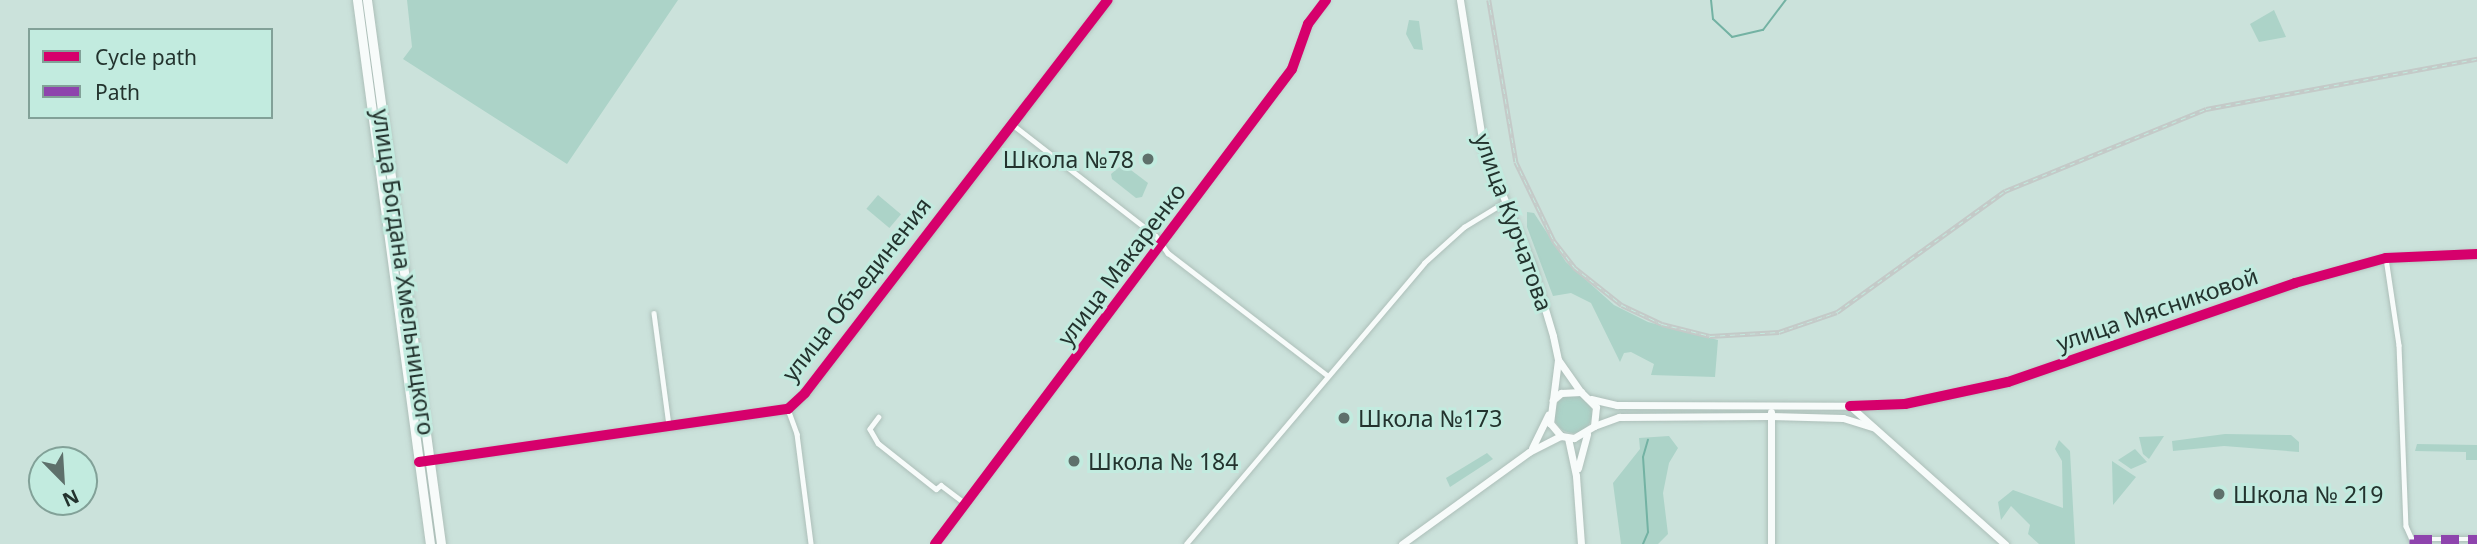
<!DOCTYPE html>
<html>
<head>
<meta charset="utf-8">
<style>
  body { margin:0 }
  #map { position:relative; width:2477px; height:544px; overflow:hidden; background:#cbe2db; font-family:"Noto Sans",sans-serif }
  div>[style] { position:absolute }
  [style*='--x'] { left:calc(var(--x)*1px); top:calc(var(--y)*1px); width:calc(var(--w)*1px); rotate:calc(var(--a)*1deg) }
  .green>* { inset:0; background:#acd3c8; transform-origin:0 0 }
  .round { border-radius:50% }
  .stream>* { height:2px; margin:-1px; padding:0 1px; transform-origin:1px; border-radius:1px; background:#73b2a3 }
  .roads { filter:drop-shadow(0 0 2px #adbfb9) drop-shadow(0 0 2px #adbfb9) }
  .street>* { height:4.5px; margin:-2.25px; padding:0 2.25px; transform-origin:2.25px; border-radius:2.25px; background:#f7fbfa }
  .secondary>* { height:7px; margin:-3.5px; padding:0 3.5px; transform-origin:3.5px; border-radius:3.5px; background:#f7fbfa }
  .highway>* { height:9px; margin:-4.5px; padding:0 4.5px; transform-origin:4.5px; border-radius:4.5px; background:#f7fbfa }
  .rail>* { height:4.5px; margin-top:-2.25px; transform-origin:0; background:repeating-linear-gradient(90deg,#c2ebdf 0 5px,#c4cac8 0 10px); box-sizing:border-box; border-block:2px solid #c4cac8 }
  .quiet>* { height:9px; margin-top:-4.5px; transform-origin:0; background:repeating-linear-gradient(90deg,#8e44ad 0 18px,transparent 0 27px) }
  .cycleway>* { height:10px; margin:-5px; padding:0 5px; transform-origin:5px; border-radius:5px; background:#d6006c }
  .dots>* { width:19px; height:19px; translate:-50% -50%; box-sizing:border-box; border:4px solid #c2ebdf; border-radius:50% }
  span { translate:-50% -50%; white-space:nowrap; text-align:center; line-height:1.15; -webkit-text-stroke:6px #c2ebdf; paint-order:stroke }
  .poi-label { font-size:23px; color:#23332e }
  .right { translate:-100% -50%; text-align:right }
  .left { translate:0 -50%; text-align:left }
  .street-label { font-size:23px; color:#23332e }
  .legend { position:absolute; left:28px; top:28px; width:245px; height:91px; box-sizing:border-box; background:#c2ebdf; border:2px solid #82a198; margin:0; padding:9px 12px; list-style:none; font-size:21px; color:#23332e }
  .legend li { display:flex; align-items:center; gap:14px; height:35px }
  .legend b { width:35px; border:2px solid #82a198 }
  .north { position:absolute; left:28px; top:446px; width:70px; height:70px; box-sizing:border-box; background:#c2ebdf; border:2px solid #82a198; border-radius:50%; rotate:156deg; font-size:19px; font-weight:700; line-height:28px; text-align:center; color:#23332e }
  .north::after { content:''; display:block; margin:auto; width:24px; height:32px; background:#5e706b; clip-path:polygon(50% 0,100% 100%,50% 72%,0 100%) }
</style>
</head>
<body>
<div id="map">
  <div class="green">
    <div style="clip-path:polygon(407px 0,678px 0,567px 164px,403px 59px,412px 47px)"></div>
    <div style="clip-path:polygon(2274px 10px,2286px 37px,2259px 42px,2250px 24px)"></div>
    <div style="clip-path:polygon(1409px 20px,1419px 21px,1423px 50px,1414px 49px,1406px 34px)"></div>
    <div style="clip-path:polygon(1123px 164px,1148px 183px,1142px 197px,1136px 198px,1112px 179px,1111px 174px)"></div>
    <div style="left:878px;top:195px;width:30px;height:18px;rotate:40deg"></div>
    <div style="clip-path:polygon(1527px 212px,1534px 213px,1566px 262px,1614px 305px,1648px 322px,1718px 340px,1715px 377px,1651px 375px,1654px 364px,1631px 352px,1624px 353px,1620px 362px,1591px 303px,1571px 293px,1553px 296px,1527px 227px)"></div>
    <div class="round" style="left:1554px;top:395px;width:38px;height:38px"></div>
    <div style="clip-path:polygon(2225px 434px,2291px 435px,2299px 442px,2299px 452px,2224px 446px,2173px 451px,2172px 441px)"></div>
    <div style="clip-path:polygon(1669px 436px,1678px 448px,1669px 463px,1663px 493px,1668px 534px,1658px 544px,1621px 544px,1613px 483px,1640px 449px,1639px 438px)"></div>
    <div style="clip-path:polygon(2164px 436px,2149px 459px,2143px 454px,2139px 437px)"></div>
    <div style="clip-path:polygon(2059px 440px,2070px 451px,2075px 544px,2039px 544px,2028px 534px,2030px 525px,2011px 506px,2001px 520px,1998px 502px,2013px 490px,2063px 508px,2062px 461px,2055px 449px)"></div>
    <div style="clip-path:polygon(2417px 444px,2477px 445px,2477px 460px,2466px 460px,2466px 452px,2415px 451px)"></div>
    <div style="clip-path:polygon(2135px 449px,2147px 462px,2131px 469px,2118px 460px)"></div>
    <div style="clip-path:polygon(1487px 453px,1493px 459px,1450px 487px,1446px 478px)"></div>
    <div style="clip-path:polygon(2112px 461px,2136px 477px,2113px 505px,2113px 504px)"></div>
  </div>
  <div class="stream">
    <div style="--x:1711;--y:0;--w:19;--a:84"></div>
    <div style="--x:1713;--y:19;--w:26;--a:43"></div>
    <div style="--x:1732;--y:37;--w:32;--a:-13"></div>
    <div style="--x:1763;--y:30;--w:38;--a:-53"></div>
    <div style="--x:1643;--y:544;--w:13;--a:-67"></div>
    <div style="--x:1648;--y:532;--w:75;--a:-93.8"></div>
    <div style="--x:1643;--y:457;--w:18;--a:-74"></div>
  </div>
  <div class="roads">
    <div class="street">
      <div style="--x:1012;--y:124;--w:182;--a:37.9"></div>
      <div style="--x:1156;--y:236;--w:21;--a:55"></div>
      <div style="--x:1168;--y:253;--w:200;--a:37.5"></div>
      <div style="--x:2386;--y:258;--w:88;--a:81.5"></div>
      <div style="--x:2399;--y:345;--w:181;--a:87.8"></div>
      <div style="--x:2406;--y:526;--w:20;--a:66"></div>
      <div style="--x:654;--y:313;--w:114;--a:82.4"></div>
      <div style="--x:788;--y:409;--w:27;--a:70"></div>
      <div style="--x:797;--y:434;--w:111;--a:82.7"></div>
      <div style="--x:879;--y:417;--w:15;--a:127"></div>
      <div style="--x:870;--y:429;--w:16;--a:60"></div>
      <div style="--x:878;--y:443;--w:74;--a:38.4"></div>
      <div style="--x:936;--y:489;--w:6;--a:-39"></div>
      <div style="--x:941;--y:485;--w:31;--a:37"></div>
      <div style="--x:2414;--y:539;--w:63;--a:0"></div>
      <div style="--x:935;--y:544;--w:594;--a:-53.07"></div>
      <div style="--x:1292;--y:69;--w:48;--a:-70.4"></div>
      <div style="--x:1308;--y:24;--w:30;--a:-53"></div>
      <div style="--x:1186;--y:544;--w:368;--a:-49.7"></div>
      <div style="--x:1424;--y:263;--w:54;--a:-42"></div>
      <div style="--x:1464;--y:227;--w:48;--a:-31.4"></div>
    </div>
    <div class="secondary">
      <div style="--x:1460;--y:0;--w:153;--a:81"></div>
      <div style="--x:1484;--y:151;--w:121;--a:67.1"></div>
      <div style="--x:1531;--y:262;--w:77;--a:73.4"></div>
      <div style="--x:1553;--y:336;--w:25;--a:78"></div>
      <div style="--x:1558;--y:360;--w:64;--a:97.2"></div>
      <div style="--x:1550;--y:423;--w:17;--a:50"></div>
      <div style="--x:1561;--y:436;--w:13;--a:9"></div>
      <div style="--x:1574;--y:438;--w:23;--a:-31"></div>
      <div style="--x:1594;--y:426;--w:19;--a:-84"></div>
      <div style="--x:1596;--y:407;--w:21;--a:-135"></div>
      <div style="--x:1581;--y:392;--w:20;--a:177"></div>
      <div style="--x:1561;--y:393;--w:11;--a:139"></div>
      <div style="--x:1559;--y:361;--w:37;--a:55"></div>
      <div style="--x:1591;--y:399;--w:27;--a:13"></div>
      <div style="--x:1617;--y:405;--w:233;--a:0.2"></div>
      <div style="--x:1850;--y:406;--w:208;--a:41.7"></div>
      <div style="--x:1850;--y:406;--w:55;--a:-2.1"></div>
      <div style="--x:1905;--y:404;--w:105;--a:-12.1"></div>
      <div style="--x:2008;--y:382;--w:304;--a:-19"></div>
      <div style="--x:2295;--y:283;--w:94;--a:-15.4"></div>
      <div style="--x:2386;--y:258;--w:91;--a:-2.5"></div>
      <div style="--x:1771;--y:412;--w:132;--a:90"></div>
      <div style="--x:1594;--y:426;--w:27;--a:-20"></div>
      <div style="--x:1619;--y:417;--w:152;--a:-0.4"></div>
      <div style="--x:1771;--y:416;--w:72;--a:1.6"></div>
      <div style="--x:1843;--y:418;--w:31;--a:17"></div>
      <div style="--x:1568;--y:438;--w:39;--a:78"></div>
      <div style="--x:1576;--y:476;--w:68;--a:85.8"></div>
      <div style="--x:1532;--y:448;--w:37;--a:-64"></div>
      <div style="--x:419;--y:462;--w:373;--a:-8.2"></div>
      <div style="--x:788;--y:409;--w:23;--a:-43"></div>
      <div style="--x:805;--y:393;--w:496;--a:-52.4"></div>
      <div style="--x:1578;--y:468;--w:35;--a:-75"></div>
      <div style="--x:1402;--y:544;--w:157;--a:-35.9"></div>
      <div style="--x:1529;--y:452;--w:36;--a:-27"></div>
    </div>
    <div class="highway">
      <div style="--x:357;--y:0;--w:549;--a:82.36"></div>
      <div style="--x:367;--y:0;--w:549;--a:82.25"></div>
    </div>
  </div>
  <div class="rail">
    <div style="--x:1489;--y:0;--w:164;--a:80.5"></div>
    <div style="--x:1516;--y:162;--w:88;--a:64.3"></div>
    <div style="--x:1554;--y:241;--w:33;--a:52"></div>
    <div style="--x:1574;--y:267;--w:61;--a:38.4"></div>
    <div style="--x:1622;--y:305;--w:44;--a:25.4"></div>
    <div style="--x:1662;--y:324;--w:49;--a:14"></div>
    <div style="--x:1710;--y:336;--w:69;--a:-3.3"></div>
    <div style="--x:1779;--y:332;--w:61;--a:-19"></div>
    <div style="--x:1837;--y:312;--w:207;--a:-35.8"></div>
    <div style="--x:2005;--y:191;--w:217;--a:-22.2"></div>
    <div style="--x:2206;--y:109;--w:276;--a:-10.5"></div>
  </div>
  <div class="quiet">
    <div style="--x:2414;--y:544;--w:5;--a:-90"></div>
    <div style="--x:2414;--y:539;--w:63;--a:0"></div>
  </div>
  <div class="cycleway">
    <div style="--x:1850;--y:406;--w:55;--a:-2.1"></div>
    <div style="--x:1905;--y:404;--w:105;--a:-12.1"></div>
    <div style="--x:2008;--y:382;--w:304;--a:-19"></div>
    <div style="--x:2295;--y:283;--w:94;--a:-15.4"></div>
    <div style="--x:2386;--y:258;--w:91;--a:-2.5"></div>
    <div style="--x:419;--y:462;--w:373;--a:-8.2"></div>
    <div style="--x:788;--y:409;--w:23;--a:-43"></div>
    <div style="--x:805;--y:393;--w:496;--a:-52.4"></div>
    <div style="--x:935;--y:544;--w:594;--a:-53.07"></div>
    <div style="--x:1292;--y:69;--w:48;--a:-70.4"></div>
    <div style="--x:1308;--y:24;--w:30;--a:-53"></div>
  </div>
  <div class="dots">
    <div style="left:1148px;top:159px;background:#5e706b"></div>
    <div style="left:1344px;top:418px;background:#5e706b"></div>
    <div style="left:1074px;top:461px;background:#5e706b"></div>
    <div style="left:2219px;top:494px;background:#5e706b"></div>
  </div>
  <div class="poi-label">
    <span class="right" style="left:1134px;top:159px">Школа №78</span>
    <span class="left" style="left:1358px;top:418px">Школа №173</span>
    <span class="left" style="left:1088px;top:461px">Школа № 184</span>
    <span class="left" style="left:2233px;top:494px">Школа № 219</span>
  </div>
  <div class="street-label">
    <span style="left:1514px;top:222px;rotate:70deg">улица Курчатова</span>
    <span style="left:1121px;top:264px;rotate:-53deg">улица Макаренко</span>
    <span style="left:404px;top:272px;rotate:82deg">улица Богдана Хмельницкого</span>
    <span style="left:856px;top:289px;rotate:-52deg">улица Объединения</span>
    <span style="left:2157px;top:309px;rotate:-19deg">улица Мясниковой</span>
  </div>
  <ul class="legend">
  <li><b style="height:9px;background:#d6006c"></b>Cycle path</li>
  <li><b style="height:9px;background:#8e44ad"></b>Path</li>
  </ul>
  <div class="north">N</div>
</div>
</body>
</html>
